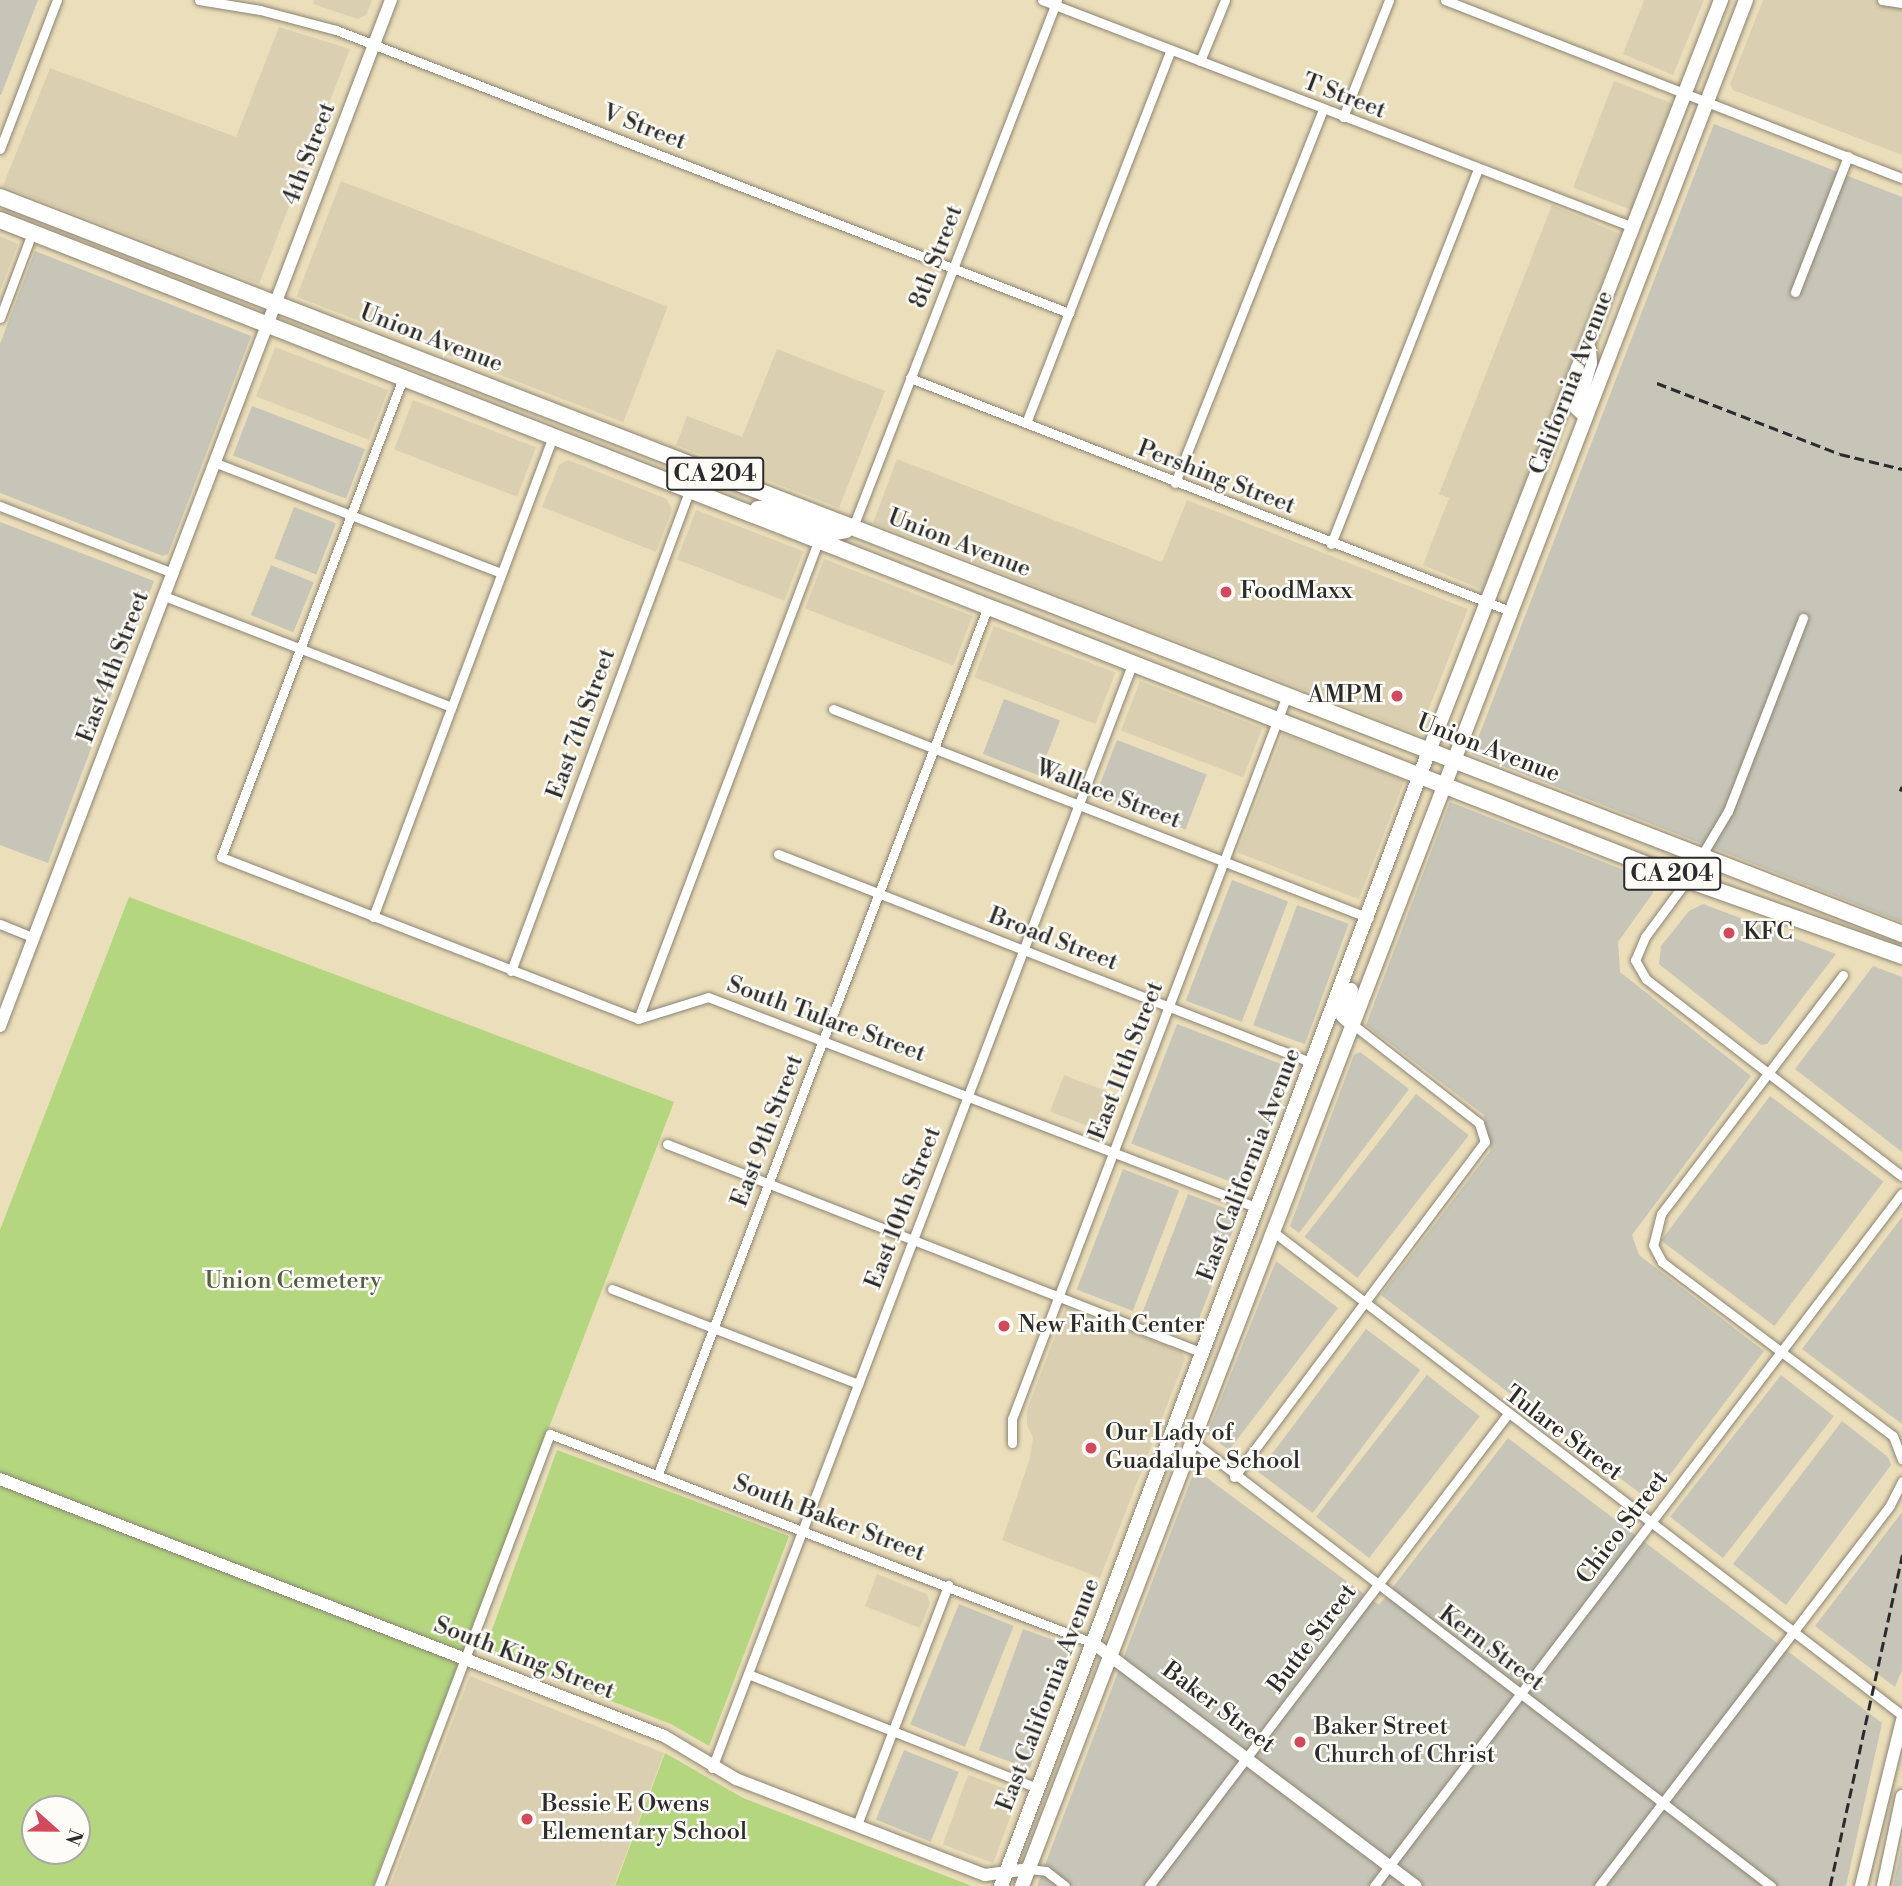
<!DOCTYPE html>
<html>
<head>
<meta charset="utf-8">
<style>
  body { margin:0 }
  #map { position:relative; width:1902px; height:1886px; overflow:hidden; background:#ebdeba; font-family:"Libre Bodoni",serif }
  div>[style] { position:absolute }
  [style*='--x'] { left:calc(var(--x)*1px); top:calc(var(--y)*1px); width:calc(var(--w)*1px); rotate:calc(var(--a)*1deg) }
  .built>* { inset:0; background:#dad0b1; transform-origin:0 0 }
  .industrial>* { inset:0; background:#c7c5b8; transform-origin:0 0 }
  .green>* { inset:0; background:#b3d67f }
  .roads { filter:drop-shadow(0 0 2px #8b8472) drop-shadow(0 0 2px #8b8472) }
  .street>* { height:9px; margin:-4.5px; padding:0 4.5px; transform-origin:4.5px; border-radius:4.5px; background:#fff }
  .secondary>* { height:12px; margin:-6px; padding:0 6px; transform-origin:6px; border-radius:6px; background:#fff }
  .primary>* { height:14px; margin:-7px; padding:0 7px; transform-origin:7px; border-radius:7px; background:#fff }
  .highway>* { height:16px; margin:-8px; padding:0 8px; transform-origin:8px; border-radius:8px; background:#fff }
  .rail>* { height:2.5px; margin-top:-1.25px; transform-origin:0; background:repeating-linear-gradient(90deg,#2b2b2b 0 10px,transparent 0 15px) }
  .dots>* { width:19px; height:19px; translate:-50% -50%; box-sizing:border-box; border:4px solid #fdfcf7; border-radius:50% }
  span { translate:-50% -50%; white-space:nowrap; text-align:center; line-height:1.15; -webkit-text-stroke:5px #fdfcf7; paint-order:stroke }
  .shield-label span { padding:2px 5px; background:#fdfcf7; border:2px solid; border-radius:5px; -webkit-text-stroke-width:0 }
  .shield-label { font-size:23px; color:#2b2b2b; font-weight:700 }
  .street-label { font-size:24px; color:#2b2b2b }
  .poi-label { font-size:24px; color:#2b2b2b }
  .left { translate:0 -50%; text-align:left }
  .right { translate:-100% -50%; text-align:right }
  .park-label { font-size:24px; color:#545e44 }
  .north { position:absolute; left:21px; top:1795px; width:70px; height:70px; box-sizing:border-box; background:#fdfcf7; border:2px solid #a9a8a5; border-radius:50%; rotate:111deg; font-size:19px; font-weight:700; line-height:28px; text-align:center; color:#2b2b2b }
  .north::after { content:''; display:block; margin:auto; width:24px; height:32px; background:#d1495b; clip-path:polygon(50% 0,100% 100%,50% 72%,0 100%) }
</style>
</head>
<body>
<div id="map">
  <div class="built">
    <div style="clip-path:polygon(314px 0,372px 0,366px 15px,358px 19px,313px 4px)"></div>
    <div style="clip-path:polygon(1644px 0,1704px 0,1673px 75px,1623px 54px)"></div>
    <div style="clip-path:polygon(1763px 0,1902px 0,1902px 155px,1733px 90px,1730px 84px)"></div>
    <div style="clip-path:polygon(279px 27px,350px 49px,259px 284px,3px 186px,50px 68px,236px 137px)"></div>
    <div style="left:1614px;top:81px;width:62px;height:114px;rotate:21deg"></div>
    <div style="left:341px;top:181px;width:350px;height:124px;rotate:21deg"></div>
    <div style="clip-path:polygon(1552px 205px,1620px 234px,1483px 590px,1423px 565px,1449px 498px,1439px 494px)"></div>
    <div style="clip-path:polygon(0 236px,18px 244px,0 291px)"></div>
    <div style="left:275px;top:347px;width:121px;height:53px;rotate:21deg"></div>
    <div style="clip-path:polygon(777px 349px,885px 391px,839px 508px,676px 445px,687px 416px,742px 437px)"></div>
    <div style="left:413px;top:400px;width:132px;height:53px;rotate:21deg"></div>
    <div style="clip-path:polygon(897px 459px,1162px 562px,1187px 500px,1468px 609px,1419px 734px,873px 523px)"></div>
    <div style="clip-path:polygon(568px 460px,667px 499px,672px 510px,656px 552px,542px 507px,559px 465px)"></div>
    <div style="left:696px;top:510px;width:115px;height:53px;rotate:21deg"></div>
    <div style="left:824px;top:559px;width:159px;height:53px;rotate:21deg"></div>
    <div style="left:994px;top:626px;width:130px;height:55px;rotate:21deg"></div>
    <div style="left:1140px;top:681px;width:131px;height:53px;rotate:21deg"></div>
    <div style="left:1283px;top:734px;width:130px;height:127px;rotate:21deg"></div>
    <div style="left:1064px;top:1075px;width:61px;height:39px;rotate:21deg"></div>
    <div style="clip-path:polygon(1066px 1307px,1182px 1352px,1185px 1359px,1100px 1578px,1002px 1540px,1030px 1458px,1033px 1438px,1027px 1425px,1027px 1410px)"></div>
    <div style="clip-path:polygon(877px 1574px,927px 1594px,930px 1603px,920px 1628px,865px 1606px)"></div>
    <div style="clip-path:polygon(470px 1676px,664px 1753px,614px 1886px,390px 1886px)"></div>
    <div style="left:968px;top:1775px;width:54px;height:74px;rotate:20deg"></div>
  </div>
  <div class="industrial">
    <div style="clip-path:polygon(0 0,38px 0,1px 95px,0 95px)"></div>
    <div style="clip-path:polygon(1714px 124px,1902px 197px,1902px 922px,1472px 754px)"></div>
    <div style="clip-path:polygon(35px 251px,251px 336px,168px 554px,163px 556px,0 493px,0 344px)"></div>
    <div style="left:252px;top:406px;width:121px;height:53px;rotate:21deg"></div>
    <div style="left:294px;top:507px;width:45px;height:55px;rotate:21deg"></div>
    <div style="clip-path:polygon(0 522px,154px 581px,48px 863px,0 845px)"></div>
    <div style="left:271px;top:565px;width:46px;height:54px;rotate:22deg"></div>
    <div style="left:1004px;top:699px;width:60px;height:59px;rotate:21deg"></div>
    <div style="left:1117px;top:740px;width:96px;height:59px;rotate:21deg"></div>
    <div style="clip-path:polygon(1450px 802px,1652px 881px,1653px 893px,1618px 942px,1620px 972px,1751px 1076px,1632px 1235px,1639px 1255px,1764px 1351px,1650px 1501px,1381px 1295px,1491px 1150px,1484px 1115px,1366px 1025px)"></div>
    <div style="left:1232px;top:880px;width:60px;height:129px;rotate:21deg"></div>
    <div style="clip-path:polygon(1703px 904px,1836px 954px,1767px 1044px,1761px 1045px,1659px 964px,1661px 946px,1689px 911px)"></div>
    <div style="left:1297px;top:905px;width:55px;height:128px;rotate:20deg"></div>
    <div style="clip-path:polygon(1873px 966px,1902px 977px,1902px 1152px,1795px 1069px)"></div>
    <div style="left:1177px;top:1024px;width:125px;height:128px;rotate:21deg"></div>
    <div style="clip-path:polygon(1360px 1052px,1409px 1089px,1299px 1233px,1290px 1226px,1354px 1055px)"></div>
    <div style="left:1416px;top:1094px;width:67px;height:181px;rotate:38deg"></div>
    <div style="left:1770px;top:1096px;width:142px;height:181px;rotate:37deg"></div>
    <div style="left:1123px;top:1169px;width:60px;height:129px;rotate:21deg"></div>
    <div style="left:1188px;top:1194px;width:55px;height:129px;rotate:21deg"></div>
    <div style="clip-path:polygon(1902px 1217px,1902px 1424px,1802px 1349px)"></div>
    <div style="clip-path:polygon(1276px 1261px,1338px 1308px,1229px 1450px,1207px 1434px)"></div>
    <div style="left:1366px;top:1329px;width:68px;height:179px;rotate:37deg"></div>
    <div style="left:1427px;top:1375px;width:67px;height:180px;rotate:38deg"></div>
    <div style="left:1781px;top:1375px;width:67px;height:180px;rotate:38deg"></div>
    <div style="clip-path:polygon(1842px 1421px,1888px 1457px,1891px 1465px,1786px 1605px,1733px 1564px)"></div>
    <div style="clip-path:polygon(1508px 1438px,1882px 1723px,1846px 1886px,1037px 1886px,1195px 1469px,1379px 1605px)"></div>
    <div style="clip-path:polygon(1902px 1512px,1902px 1670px,1895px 1687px,1815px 1626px)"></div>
    <div style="left:959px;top:1604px;width:59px;height:130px;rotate:22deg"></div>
    <div style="left:1023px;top:1629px;width:54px;height:129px;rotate:20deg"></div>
    <div style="left:904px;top:1750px;width:59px;height:75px;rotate:22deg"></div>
    <div style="clip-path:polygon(1902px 1845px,1902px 1886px,1893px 1886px)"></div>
  </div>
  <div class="green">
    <div style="clip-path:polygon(evenodd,129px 897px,674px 1102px,373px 1886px,0 1886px,0 1230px,129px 897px,35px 1809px,77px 1809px,77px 1851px,35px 1851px,35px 1809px)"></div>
    <div style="clip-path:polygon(557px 1450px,789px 1536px,709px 1746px,671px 1724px,484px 1652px)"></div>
    <div style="clip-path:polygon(665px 1753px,743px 1798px,972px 1886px,615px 1886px)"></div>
  </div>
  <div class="roads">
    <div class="street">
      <div style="--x:199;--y:0;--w:62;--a:9.3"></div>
      <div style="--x:260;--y:10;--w:79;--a:14.7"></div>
      <div style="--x:336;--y:30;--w:786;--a:21.11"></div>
      <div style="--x:1042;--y:0;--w:633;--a:21.01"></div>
      <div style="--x:1445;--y:0;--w:490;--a:21.3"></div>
      <div style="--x:1882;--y:0;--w:20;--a:9"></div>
      <div style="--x:1200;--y:61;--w:66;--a:-67.7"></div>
      <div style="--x:1343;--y:117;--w:126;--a:-68.5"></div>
      <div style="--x:0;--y:149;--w:160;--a:-69.1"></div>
      <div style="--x:1795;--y:292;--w:146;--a:-68.7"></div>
      <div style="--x:0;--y:318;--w:91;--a:-69.4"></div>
      <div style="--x:403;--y:378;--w:512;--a:110.8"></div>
      <div style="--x:221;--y:857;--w:447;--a:21.2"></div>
      <div style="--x:638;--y:1019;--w:73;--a:-17.4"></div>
      <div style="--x:708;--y:997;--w:589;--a:20.99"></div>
      <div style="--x:910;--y:378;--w:644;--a:21.22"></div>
      <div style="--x:1026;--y:423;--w:400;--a:-68.8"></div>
      <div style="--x:216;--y:463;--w:305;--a:21.1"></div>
      <div style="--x:1175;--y:483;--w:402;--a:-68.4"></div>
      <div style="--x:0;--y:506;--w:186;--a:21.2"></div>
      <div style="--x:853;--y:527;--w:565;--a:-68.84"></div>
      <div style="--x:1331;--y:544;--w:403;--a:-68.6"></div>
      <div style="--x:164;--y:596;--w:308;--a:21.1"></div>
      <div style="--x:1803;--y:618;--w:207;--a:111.2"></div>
      <div style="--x:1728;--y:811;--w:80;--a:120.7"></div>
      <div style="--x:1687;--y:880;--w:71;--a:126.4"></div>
      <div style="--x:1645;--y:937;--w:25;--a:113"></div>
      <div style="--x:1635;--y:960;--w:22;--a:60"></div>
      <div style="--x:1646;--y:979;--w:323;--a:37.6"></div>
      <div style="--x:833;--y:709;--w:575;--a:21.3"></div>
      <div style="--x:778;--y:854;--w:574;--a:21.34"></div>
      <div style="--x:373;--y:917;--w:514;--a:-69.48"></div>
      <div style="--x:0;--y:924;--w:35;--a:22"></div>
      <div style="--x:511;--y:971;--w:514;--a:-69.63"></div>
      <div style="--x:1843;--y:975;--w:300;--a:127.3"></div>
      <div style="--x:1661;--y:1214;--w:32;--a:104"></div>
      <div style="--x:1653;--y:1245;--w:19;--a:62"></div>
      <div style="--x:1662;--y:1262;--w:289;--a:37"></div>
      <div style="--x:1893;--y:1436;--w:25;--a:69"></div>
      <div style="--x:638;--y:1019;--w:513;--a:-69.34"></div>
      <div style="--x:667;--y:1144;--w:575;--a:21.3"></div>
      <div style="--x:1271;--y:1230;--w:796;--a:37.55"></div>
      <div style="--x:612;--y:1289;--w:264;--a:21.1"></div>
      <div style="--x:1191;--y:1440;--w:732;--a:37.56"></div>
      <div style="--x:1012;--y:1443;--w:24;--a:-90"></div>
      <div style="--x:1012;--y:1419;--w:774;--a:-69.2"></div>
      <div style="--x:658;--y:1474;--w:929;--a:-69.18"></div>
      <div style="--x:1234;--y:1477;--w:419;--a:-53.2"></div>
      <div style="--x:1485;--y:1142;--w:20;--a:-108"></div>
      <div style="--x:1479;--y:1123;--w:162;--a:-142"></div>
      <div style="--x:748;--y:1674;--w:312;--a:21.5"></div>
      <div style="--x:712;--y:1768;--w:1183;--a:-69.16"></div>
      <div style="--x:857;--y:1825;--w:257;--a:-69.2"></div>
      <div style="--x:1028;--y:1869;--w:18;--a:6"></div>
      <div style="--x:1046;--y:1871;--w:24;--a:38"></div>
      <div style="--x:379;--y:1886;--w:483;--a:-69.3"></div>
      <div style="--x:550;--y:1434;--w:582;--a:21.05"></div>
      <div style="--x:1149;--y:1886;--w:592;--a:-52.76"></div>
      <div style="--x:1374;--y:1886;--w:871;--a:-52.7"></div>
      <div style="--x:1599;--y:1886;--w:479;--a:-52.6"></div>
      <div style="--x:1890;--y:1505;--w:27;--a:-63"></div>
    </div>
    <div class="secondary">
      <div style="--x:0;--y:1026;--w:1098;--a:-69.14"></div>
      <div style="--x:0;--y:1479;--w:712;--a:21.16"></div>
      <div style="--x:664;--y:1736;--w:84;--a:30.8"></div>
      <div style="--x:736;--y:1779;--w:267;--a:21.1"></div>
      <div style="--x:985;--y:1875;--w:43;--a:-7.9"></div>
      <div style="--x:1093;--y:1643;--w:404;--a:37"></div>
      <div style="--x:1861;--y:1886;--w:171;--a:-76.1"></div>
      <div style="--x:1883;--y:1886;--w:92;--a:-78.1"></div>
    </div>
    <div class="primary">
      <div style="--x:1584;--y:415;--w:10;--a:-135"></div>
      <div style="--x:1577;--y:408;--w:47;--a:-73.9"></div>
      <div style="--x:1590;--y:363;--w:14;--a:-94"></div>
      <div style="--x:1351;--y:990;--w:27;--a:107"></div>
      <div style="--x:1343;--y:1016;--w:11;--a:41"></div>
      <div style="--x:1001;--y:1886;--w:1213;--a:-69.34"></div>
      <div style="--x:1429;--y:751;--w:806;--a:-68.75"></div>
      <div style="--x:1022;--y:1886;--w:2020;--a:-69"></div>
    </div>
    <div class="highway">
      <div style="--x:0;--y:197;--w:2040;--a:21.18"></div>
      <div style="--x:0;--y:220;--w:1791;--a:21.38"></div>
      <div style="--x:1668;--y:873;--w:248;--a:19.5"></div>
      <div style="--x:758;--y:509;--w:12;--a:-5"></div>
      <div style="--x:770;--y:508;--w:70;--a:20"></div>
      <div style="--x:836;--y:532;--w:10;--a:-11"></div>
    </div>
  </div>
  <div class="rail">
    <div style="--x:1657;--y:383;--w:196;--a:21.2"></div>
    <div style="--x:1840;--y:454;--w:64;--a:13.6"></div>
    <div style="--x:1900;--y:791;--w:5;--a:-68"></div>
    <div style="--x:1830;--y:1886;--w:339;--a:-77.7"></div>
  </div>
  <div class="dots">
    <div style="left:1226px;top:592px;background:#d1495b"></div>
    <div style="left:1397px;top:696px;background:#d1495b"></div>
    <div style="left:1729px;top:933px;background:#d1495b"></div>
    <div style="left:1004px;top:1326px;background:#d1495b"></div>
    <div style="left:1091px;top:1448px;background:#d1495b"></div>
    <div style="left:1300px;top:1742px;background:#d1495b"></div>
    <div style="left:527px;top:1819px;background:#d1495b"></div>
  </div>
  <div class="shield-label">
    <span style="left:715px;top:474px">CA 204</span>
    <span style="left:1672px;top:874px">CA 204</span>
  </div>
  <div class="street-label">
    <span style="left:1344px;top:97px;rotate:21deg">T Street</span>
    <span style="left:644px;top:128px;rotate:21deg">V Street</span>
    <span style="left:310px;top:154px;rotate:-69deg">4th Street</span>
    <span style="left:937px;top:257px;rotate:-69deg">8th Street</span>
    <span style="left:431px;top:339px;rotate:21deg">Union Avenue</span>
    <span style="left:1572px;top:383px;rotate:-69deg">California Avenue</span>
    <span style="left:1216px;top:478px;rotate:21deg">Pershing Street</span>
    <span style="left:959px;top:544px;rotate:21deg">Union Avenue</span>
    <span style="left:114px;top:667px;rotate:-69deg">East 4th Street</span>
    <span style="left:582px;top:724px;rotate:-70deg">East 7th Street</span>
    <span style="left:1488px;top:749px;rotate:21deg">Union Avenue</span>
    <span style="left:1108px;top:795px;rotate:21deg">Wallace Street</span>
    <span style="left:1053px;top:940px;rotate:21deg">Broad Street</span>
    <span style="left:826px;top:1020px;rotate:20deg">South Tulare Street</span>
    <span style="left:1127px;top:1061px;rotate:-69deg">East 11th Street</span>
    <span style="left:768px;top:1131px;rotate:-69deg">East 9th Street</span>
    <span style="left:1250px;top:1165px;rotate:-69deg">East California Avenue</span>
    <span style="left:904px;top:1208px;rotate:-69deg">East 10th Street</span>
    <span style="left:1563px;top:1434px;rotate:37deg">Tulare Street</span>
    <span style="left:829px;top:1519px;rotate:21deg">South Baker Street</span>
    <span style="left:1623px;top:1528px;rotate:-53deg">Chico Street</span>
    <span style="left:1313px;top:1639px;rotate:-53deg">Butte Street</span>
    <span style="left:1491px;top:1649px;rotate:37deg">Kern Street</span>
    <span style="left:524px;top:1659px;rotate:21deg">South King Street</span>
    <span style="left:1049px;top:1695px;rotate:-69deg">East California Avenue</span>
    <span style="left:1218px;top:1708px;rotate:37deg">Baker Street</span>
  </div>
  <div class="poi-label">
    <span class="left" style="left:1240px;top:592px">FoodMaxx</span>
    <span class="right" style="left:1383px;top:696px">AMPM</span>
    <span class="left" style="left:1743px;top:933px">KFC</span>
    <span class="left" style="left:1018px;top:1326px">New Faith Center</span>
    <span class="left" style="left:1105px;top:1448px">Our Lady of<br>Guadalupe School</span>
    <span class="left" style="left:1314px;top:1742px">Baker Street<br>Church of Christ</span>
    <span class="left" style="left:541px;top:1819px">Bessie E Owens<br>Elementary School</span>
  </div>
  <div class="park-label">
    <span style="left:293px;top:1282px">Union Cemetery</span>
  </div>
  <div class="north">N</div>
</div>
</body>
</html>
